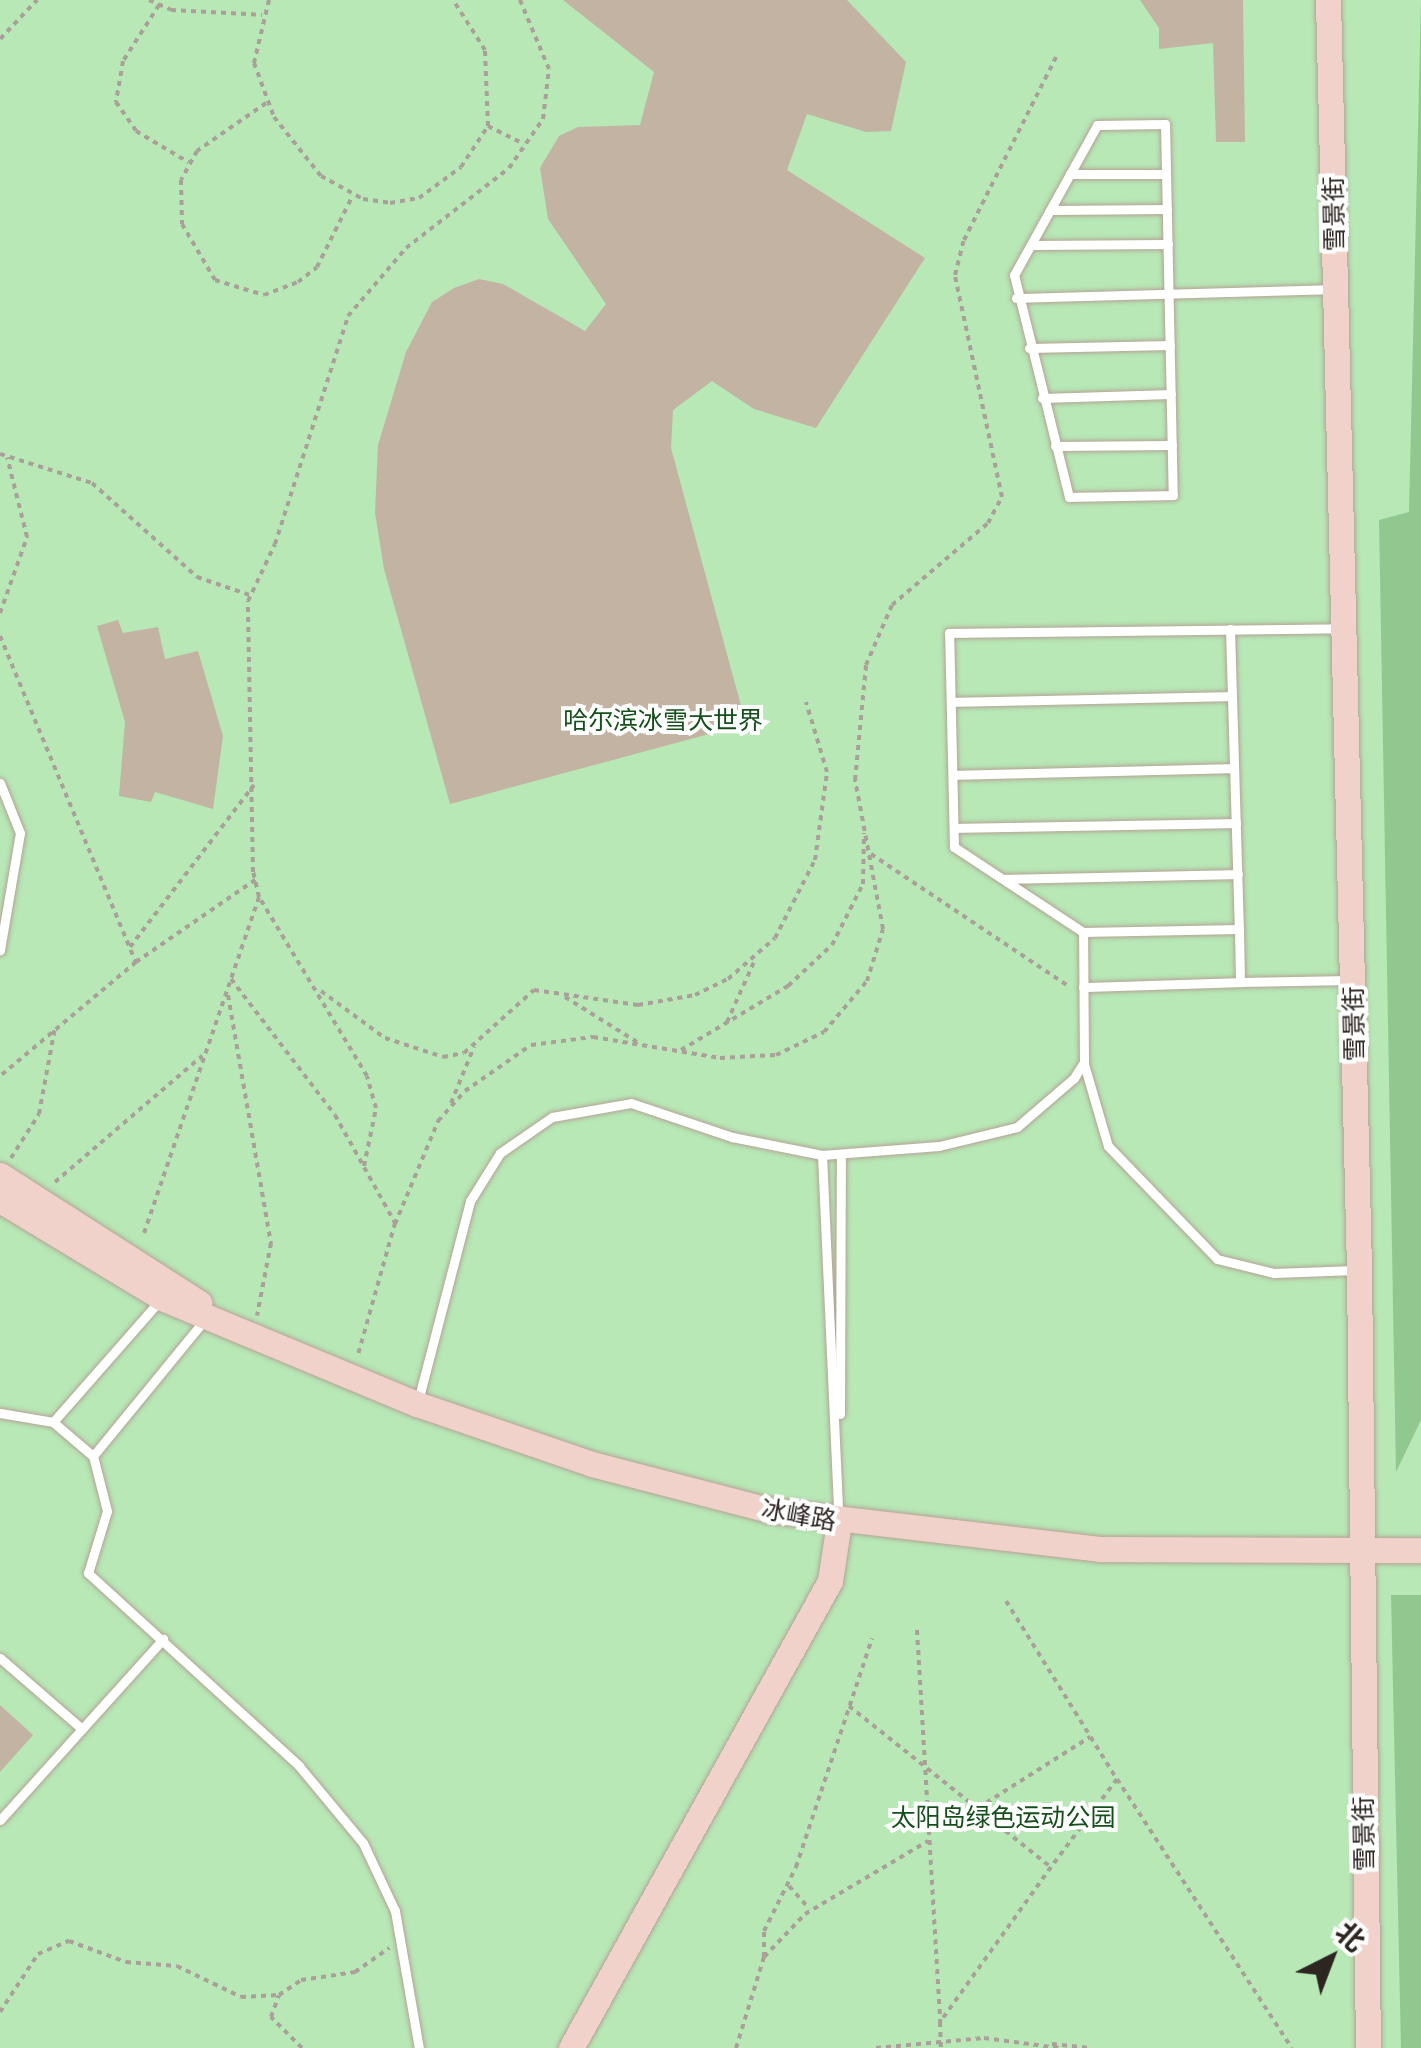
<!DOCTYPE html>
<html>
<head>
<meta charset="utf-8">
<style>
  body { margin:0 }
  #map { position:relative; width:1421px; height:2048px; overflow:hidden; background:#fdf2e9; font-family:"Noto Sans","Noto Sans SC",sans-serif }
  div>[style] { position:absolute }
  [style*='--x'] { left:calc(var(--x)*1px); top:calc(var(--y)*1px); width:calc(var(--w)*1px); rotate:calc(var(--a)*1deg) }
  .green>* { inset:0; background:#b7e8b6; transform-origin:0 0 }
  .forest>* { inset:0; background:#90c88f }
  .building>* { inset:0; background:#c3b3a3 }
  .path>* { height:4px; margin-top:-2px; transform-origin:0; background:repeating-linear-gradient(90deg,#aaa099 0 5px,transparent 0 10px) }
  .roads { filter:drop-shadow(0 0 2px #b4a395) drop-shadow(0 0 2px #b4a395) }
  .lane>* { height:9px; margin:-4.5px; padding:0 4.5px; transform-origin:4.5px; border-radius:4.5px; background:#fff }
  .secondary>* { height:25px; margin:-12.5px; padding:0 12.5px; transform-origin:12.5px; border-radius:12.5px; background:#f1d2ca }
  span { translate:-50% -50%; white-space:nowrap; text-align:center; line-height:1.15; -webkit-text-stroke:8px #fff; paint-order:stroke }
  .street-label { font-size:25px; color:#2c2520 }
  .park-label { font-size:25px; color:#154f1a }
  .north { position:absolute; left:1281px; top:1908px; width:100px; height:100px; -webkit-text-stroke:8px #fff; paint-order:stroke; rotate:42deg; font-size:28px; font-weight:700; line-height:40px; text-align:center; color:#2c2520 }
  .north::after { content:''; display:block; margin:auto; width:35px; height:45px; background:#2c2520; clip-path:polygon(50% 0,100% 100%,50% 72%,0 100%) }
</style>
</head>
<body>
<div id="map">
  <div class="green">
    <div style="left:0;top:0;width:1421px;height:2048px"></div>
  </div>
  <div class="forest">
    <div style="clip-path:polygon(1421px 0,1421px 1420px,1396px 1472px,1379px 520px,1409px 512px)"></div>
    <div style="clip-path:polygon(1391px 1595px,1421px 1595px,1421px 2048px,1401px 2048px)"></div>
  </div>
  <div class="building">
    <div style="clip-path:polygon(563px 0,847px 0,906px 62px,891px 131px,866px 132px,807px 114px,787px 170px,925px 258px,816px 428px,754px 409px,712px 381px,673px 410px,671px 448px,746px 724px,450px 804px,384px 569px,375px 513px,378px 445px,406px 352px,432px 302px,454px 288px,479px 279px,503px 284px,585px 331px,606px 304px,548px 219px,540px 168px,559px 136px,578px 127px,640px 125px,654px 72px)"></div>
    <div style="clip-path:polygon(1140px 0,1243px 0,1245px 142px,1216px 142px,1213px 43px,1159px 49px,1159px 28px)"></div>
    <div style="clip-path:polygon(118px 620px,123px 633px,158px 627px,165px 659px,198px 651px,223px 736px,213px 809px,155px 792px,151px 802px,119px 796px,125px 722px,97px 626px)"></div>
    <div style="clip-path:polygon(0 1705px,33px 1735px,0 1772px)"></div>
  </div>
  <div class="path">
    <div style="--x:149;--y:0;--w:24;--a:24"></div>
    <div style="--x:171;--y:10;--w:91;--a:3.1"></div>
    <div style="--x:269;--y:0;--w:65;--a:103.4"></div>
    <div style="--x:254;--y:63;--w:58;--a:69.7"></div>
    <div style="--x:274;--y:117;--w:75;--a:51.5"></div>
    <div style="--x:321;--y:176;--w:48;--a:28.7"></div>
    <div style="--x:363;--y:199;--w:27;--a:8"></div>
    <div style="--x:390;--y:203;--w:29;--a:-10"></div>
    <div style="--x:419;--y:198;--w:52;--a:-36.4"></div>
    <div style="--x:461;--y:167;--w:49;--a:-56.6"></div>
    <div style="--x:488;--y:126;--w:76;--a:-92.3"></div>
    <div style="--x:485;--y:50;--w:59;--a:-122.6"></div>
    <div style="--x:159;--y:5;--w:67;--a:122.7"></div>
    <div style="--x:123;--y:61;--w:42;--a:99.7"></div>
    <div style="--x:116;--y:102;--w:35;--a:55"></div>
    <div style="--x:136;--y:131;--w:61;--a:30.8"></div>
    <div style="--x:0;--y:39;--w:54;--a:-46.5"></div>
    <div style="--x:266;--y:103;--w:84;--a:145.2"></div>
    <div style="--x:197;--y:151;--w:33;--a:119"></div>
    <div style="--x:181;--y:180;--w:44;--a:88.7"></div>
    <div style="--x:182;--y:224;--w:65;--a:59.5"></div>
    <div style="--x:215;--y:280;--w:51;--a:17"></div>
    <div style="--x:264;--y:295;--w:36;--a:-21"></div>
    <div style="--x:298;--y:282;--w:24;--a:-38"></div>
    <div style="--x:317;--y:267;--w:80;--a:-63.4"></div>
    <div style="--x:488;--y:126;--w:40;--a:26.6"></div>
    <div style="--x:0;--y:454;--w:96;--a:17.5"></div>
    <div style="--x:92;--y:483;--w:141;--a:41.8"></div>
    <div style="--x:197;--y:577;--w:56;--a:18.8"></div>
    <div style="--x:0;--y:613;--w:81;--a:-70.4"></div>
    <div style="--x:27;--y:537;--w:82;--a:-104"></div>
    <div style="--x:0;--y:636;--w:353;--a:67.4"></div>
    <div style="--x:136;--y:962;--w:177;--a:140"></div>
    <div style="--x:871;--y:854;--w:239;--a:33.8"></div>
    <div style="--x:130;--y:947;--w:204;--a:-52.6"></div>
    <div style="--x:136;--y:962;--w:145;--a:-34.6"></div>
    <div style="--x:231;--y:979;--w:171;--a:52.6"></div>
    <div style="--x:335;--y:1115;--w:124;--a:60.9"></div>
    <div style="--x:395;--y:1223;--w:140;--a:105.7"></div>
    <div style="--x:321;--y:991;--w:79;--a:36.3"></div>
    <div style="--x:385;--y:1038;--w:61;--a:18.1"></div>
    <div style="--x:443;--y:1057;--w:21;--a:-11"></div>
    <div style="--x:464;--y:1053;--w:94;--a:-42"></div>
    <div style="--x:534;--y:990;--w:105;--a:8.2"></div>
    <div style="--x:638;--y:1005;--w:58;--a:-10"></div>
    <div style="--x:695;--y:995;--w:37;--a:-26"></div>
    <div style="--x:728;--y:979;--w:62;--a:-41.1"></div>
    <div style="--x:775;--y:938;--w:88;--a:-62.9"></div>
    <div style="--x:815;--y:860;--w:89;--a:-82.2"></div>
    <div style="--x:827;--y:772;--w:73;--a:-106.7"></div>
    <div style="--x:228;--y:995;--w:252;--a:80.2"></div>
    <div style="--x:271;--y:1243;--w:74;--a:100.9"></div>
    <div style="--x:565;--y:997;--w:85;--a:32"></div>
    <div style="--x:727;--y:1022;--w:66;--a:-65.8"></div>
    <div style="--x:681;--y:1050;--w:125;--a:-30.9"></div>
    <div style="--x:788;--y:986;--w:60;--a:-43"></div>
    <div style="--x:832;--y:945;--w:68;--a:-63.1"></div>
    <div style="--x:863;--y:884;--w:51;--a:-88.9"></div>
    <div style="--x:451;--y:1103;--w:61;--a:-67.7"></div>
    <div style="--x:11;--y:1158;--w:52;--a:-57.5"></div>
    <div style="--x:39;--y:1114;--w:87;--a:-79.5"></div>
    <div style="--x:364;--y:1166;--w:59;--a:-78.3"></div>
    <div style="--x:376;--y:1108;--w:33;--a:-106"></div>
    <div style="--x:367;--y:1076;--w:209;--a:-121.1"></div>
    <div style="--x:259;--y:897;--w:26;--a:-103"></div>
    <div style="--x:253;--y:872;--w:271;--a:-91.1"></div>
    <div style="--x:248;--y:601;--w:63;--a:-64.7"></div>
    <div style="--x:275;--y:544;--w:239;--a:-72.2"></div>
    <div style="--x:348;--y:316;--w:89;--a:-49.5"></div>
    <div style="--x:406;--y:248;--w:130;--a:-37.8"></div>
    <div style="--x:509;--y:168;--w:60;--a:-55.2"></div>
    <div style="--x:543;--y:119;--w:50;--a:-83.2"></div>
    <div style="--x:549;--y:69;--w:75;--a:-112.8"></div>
    <div style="--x:55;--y:1182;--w:194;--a:-40.6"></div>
    <div style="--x:395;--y:1224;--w:112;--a:-67.3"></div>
    <div style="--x:438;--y:1121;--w:40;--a:-48"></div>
    <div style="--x:465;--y:1091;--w:80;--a:-34.9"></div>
    <div style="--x:531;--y:1045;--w:63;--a:-7.4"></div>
    <div style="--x:593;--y:1037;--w:129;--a:9.4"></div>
    <div style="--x:720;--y:1058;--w:56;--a:-3.1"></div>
    <div style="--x:776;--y:1055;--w:53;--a:-25.6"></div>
    <div style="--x:824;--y:1032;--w:67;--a:-49.9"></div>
    <div style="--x:867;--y:981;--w:54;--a:-72.9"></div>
    <div style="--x:883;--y:929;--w:152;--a:-100.6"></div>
    <div style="--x:855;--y:780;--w:116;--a:-84.5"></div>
    <div style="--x:866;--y:665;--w:65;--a:-66.6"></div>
    <div style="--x:892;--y:605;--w:126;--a:-40.5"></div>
    <div style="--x:988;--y:523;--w:30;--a:-62"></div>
    <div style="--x:1002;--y:497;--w:227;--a:-102"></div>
    <div style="--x:955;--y:275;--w:36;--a:-76"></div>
    <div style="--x:964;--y:240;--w:205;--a:-63.3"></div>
    <div style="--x:144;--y:1233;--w:355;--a:-71.1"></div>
    <div style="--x:1006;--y:1601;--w:210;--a:58.1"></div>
    <div style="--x:1117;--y:1779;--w:110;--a:126.9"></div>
    <div style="--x:917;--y:1630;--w:393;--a:86.6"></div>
    <div style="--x:849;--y:1706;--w:258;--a:38.6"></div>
    <div style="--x:1051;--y:1867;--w:191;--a:125.6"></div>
    <div style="--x:940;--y:2022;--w:26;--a:88"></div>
    <div style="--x:1117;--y:1779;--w:321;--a:57"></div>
    <div style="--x:978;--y:1808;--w:133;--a:-32.4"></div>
    <div style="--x:789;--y:1886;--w:30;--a:48"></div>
    <div style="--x:764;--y:1957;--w:59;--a:-46.4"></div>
    <div style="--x:805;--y:1914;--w:143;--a:-30.7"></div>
    <div style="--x:0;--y:2012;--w:69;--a:-56.8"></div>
    <div style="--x:38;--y:1954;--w:34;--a:-23"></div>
    <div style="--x:69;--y:1941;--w:61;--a:20.2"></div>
    <div style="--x:126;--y:1962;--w:51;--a:4.5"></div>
    <div style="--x:177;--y:1966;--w:71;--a:25.8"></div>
    <div style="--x:241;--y:1997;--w:38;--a:-3"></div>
    <div style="--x:1052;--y:2044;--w:38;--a:6"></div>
    <div style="--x:302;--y:2048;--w:44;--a:-135"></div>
    <div style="--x:271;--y:2017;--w:23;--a:-70"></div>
    <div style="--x:279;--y:1995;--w:27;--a:-34"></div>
    <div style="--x:301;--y:1980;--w:55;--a:-8.4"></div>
    <div style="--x:355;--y:1972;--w:42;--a:-35.2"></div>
    <div style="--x:736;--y:2048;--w:95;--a:-72.9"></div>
    <div style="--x:764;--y:1957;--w:26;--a:-90"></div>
    <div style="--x:764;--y:1931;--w:72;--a:-63.4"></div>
    <div style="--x:796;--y:1867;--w:241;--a:-71.6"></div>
    <div style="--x:876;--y:2048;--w:108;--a:-5.3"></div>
    <div style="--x:984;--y:2038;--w:76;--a:7.6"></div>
  </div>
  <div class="roads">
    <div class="lane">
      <div style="--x:1165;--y:124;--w:371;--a:88.8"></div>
      <div style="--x:1173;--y:495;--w:104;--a:178.9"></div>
      <div style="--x:1069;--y:497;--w:229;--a:-103.9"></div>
      <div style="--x:1014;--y:275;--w:171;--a:-61"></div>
      <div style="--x:1097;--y:125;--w:68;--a:-0.8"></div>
      <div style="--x:1070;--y:174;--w:96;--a:0"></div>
      <div style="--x:1050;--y:210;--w:117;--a:-0.5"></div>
      <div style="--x:1031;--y:245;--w:137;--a:-0.4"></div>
      <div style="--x:1016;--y:298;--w:317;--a:-1.6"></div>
      <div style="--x:1029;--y:348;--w:141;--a:-1.2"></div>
      <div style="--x:1042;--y:398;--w:129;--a:-1.8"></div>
      <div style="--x:1055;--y:446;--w:117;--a:-0.5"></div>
      <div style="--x:1230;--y:629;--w:300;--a:88.3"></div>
      <div style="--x:951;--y:702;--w:281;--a:-1.2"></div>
      <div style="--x:953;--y:775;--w:281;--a:-1.4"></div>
      <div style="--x:0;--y:783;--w:54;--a:68.2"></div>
      <div style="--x:20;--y:833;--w:119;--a:99.7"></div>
      <div style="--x:954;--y:828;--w:282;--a:-1"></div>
      <div style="--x:1005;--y:879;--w:233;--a:-1.2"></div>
      <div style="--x:1083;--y:932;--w:154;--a:-146.6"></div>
      <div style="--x:954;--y:847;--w:214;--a:-91.3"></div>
      <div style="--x:949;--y:633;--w:394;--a:-0.7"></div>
      <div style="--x:1083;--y:987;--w:157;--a:-1.8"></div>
      <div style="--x:1084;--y:1064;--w:85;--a:73.7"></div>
      <div style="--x:1108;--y:1146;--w:157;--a:46"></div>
      <div style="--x:1217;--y:1259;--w:59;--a:13.8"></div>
      <div style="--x:1274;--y:1273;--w:81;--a:-2.1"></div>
      <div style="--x:822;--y:1155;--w:359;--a:87.4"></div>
      <div style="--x:418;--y:1401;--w:207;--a:-75.4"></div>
      <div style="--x:470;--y:1201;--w:57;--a:-58"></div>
      <div style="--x:500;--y:1153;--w:63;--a:-34.7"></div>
      <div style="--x:552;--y:1117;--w:80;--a:-10"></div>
      <div style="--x:631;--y:1103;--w:107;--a:18.6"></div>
      <div style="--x:732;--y:1137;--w:92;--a:11.3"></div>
      <div style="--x:822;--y:1155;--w:117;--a:-4.4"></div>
      <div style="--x:939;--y:1146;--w:80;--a:-13.7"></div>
      <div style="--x:1017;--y:1127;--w:75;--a:-40.7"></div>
      <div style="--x:1074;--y:1078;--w:19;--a:-58"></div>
      <div style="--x:1084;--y:1062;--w:130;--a:-90.4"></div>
      <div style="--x:1083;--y:932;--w:156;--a:-1.1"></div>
      <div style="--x:1239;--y:929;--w:53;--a:88.9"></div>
      <div style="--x:1240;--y:982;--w:111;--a:-1"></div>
      <div style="--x:0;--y:1413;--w:54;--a:9.6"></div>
      <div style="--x:53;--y:1422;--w:52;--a:40.4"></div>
      <div style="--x:93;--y:1456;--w:57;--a:75.7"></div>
      <div style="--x:107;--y:1511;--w:65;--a:107"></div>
      <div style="--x:88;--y:1573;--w:286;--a:42.4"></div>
      <div style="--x:299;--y:1766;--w:100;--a:50.3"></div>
      <div style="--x:363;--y:1843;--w:75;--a:64.8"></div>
      <div style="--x:395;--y:1911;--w:139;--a:80.1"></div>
      <div style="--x:840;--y:1414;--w:260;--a:-89.8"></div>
      <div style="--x:53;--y:1422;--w:162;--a:-48.7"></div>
      <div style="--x:93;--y:1456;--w:177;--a:-50.7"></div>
      <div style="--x:0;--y:1658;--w:108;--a:40.9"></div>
      <div style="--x:0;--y:1820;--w:244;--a:-48"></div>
    </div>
    <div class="secondary">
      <div style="--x:1328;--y:0;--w:1270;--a:88.6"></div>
      <div style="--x:1359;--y:1270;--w:778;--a:89.34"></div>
      <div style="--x:0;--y:1175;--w:237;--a:32.7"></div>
      <div style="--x:0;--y:1200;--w:189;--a:31.2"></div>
      <div style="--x:162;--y:1298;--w:276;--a:22.6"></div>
      <div style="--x:417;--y:1404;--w:185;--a:18.9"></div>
      <div style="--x:592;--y:1464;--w:182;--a:14.6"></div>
      <div style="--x:768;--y:1510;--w:334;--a:6.7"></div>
      <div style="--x:1100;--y:1549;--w:321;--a:0.2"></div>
      <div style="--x:571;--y:2048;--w:534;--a:-60.99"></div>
      <div style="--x:830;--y:1581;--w:60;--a:-81.3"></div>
    </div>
  </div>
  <div class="street-label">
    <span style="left:1333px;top:214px;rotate:-91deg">雪景街</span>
    <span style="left:1353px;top:1024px;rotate:-91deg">雪景街</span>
    <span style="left:799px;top:1514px;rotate:10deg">冰峰路</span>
    <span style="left:1363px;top:1834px;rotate:-91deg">雪景街</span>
  </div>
  <div class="park-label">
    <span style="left:663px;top:719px">哈尔滨冰雪大世界</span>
    <span style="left:1003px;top:1816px">太阳岛绿色运动公园</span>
  </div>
  <div class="north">北</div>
</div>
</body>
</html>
